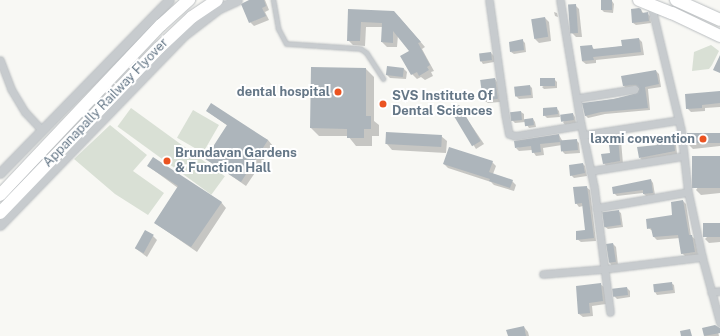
<!DOCTYPE html>
<html>
<head>
<meta charset="utf-8">
<style>
  body { margin:0 }
  #map { position:relative; width:720px; height:336px; overflow:hidden; background:#f8f8f4; font-family:"Public Sans",sans-serif }
  div>[style] { position:absolute }
  [style*='--x'] { left:calc(var(--x)*1px); top:calc(var(--y)*1px); width:calc(var(--w)*1px); rotate:calc(var(--a)*1deg) }
  .green>* { inset:0; background:#d9e0d5; transform-origin:0 0 }
  .shadow>* { inset:0; background:#0003 }
  .building>* { inset:0; background:#adb5bb; transform-origin:0 0 }
  .roads { filter:drop-shadow(0 0 1px #b9bdc0) drop-shadow(0 0 1px #b9bdc0) }
  .service>* { height:3.5px; margin:-1.75px; padding:0 1.75px; transform-origin:1.75px; border-radius:1.75px; background:#c7cbce }
  .minor>* { height:7px; margin:-3.5px; padding:0 3.5px; transform-origin:3.5px; border-radius:3.5px; background:#c7cbce }
  .tertiary>* { height:9px; margin:-4.5px; padding:0 4.5px; transform-origin:4.5px; border-radius:4.5px; background:#c7cbce }
  .trunk>* { height:12px; margin:-6px; padding:0 6px; transform-origin:6px; border-radius:6px; background:#fff }
  .dots>* { width:11px; height:11px; translate:-50% -50%; box-sizing:border-box; border:2px solid #fff; border-radius:50% }
  span { translate:-50% -50%; white-space:nowrap; text-align:center; line-height:1.15; -webkit-text-stroke:4px #fff; paint-order:stroke }
  .poi-label { font-size:13px; color:#657787; font-weight:700 }
  .right { translate:-100% -50%; text-align:right }
  .left { translate:0 -50%; text-align:left }
  .street-label { font-size:13px; color:#657787 }
</style>
</head>
<body>
<div id="map">
  <div class="green">
    <div style="clip-path:polygon(711px 45px,719px 51px,712px 65px,709px 69px,692px 71px,694px 52px)"></div>
    <div style="left:131px;top:108px;width:116px;height:23px;rotate:36deg"></div>
    <div style="left:193px;top:110px;width:30px;height:32px;rotate:30deg"></div>
    <div style="clip-path:polygon(110px 125px,147px 155px,133px 171px,164px 193px,148px 215px,115px 194px,74px 159px)"></div>
  </div>
  <div class="shadow">
    <div style="clip-path:polygon(253px 0,265px 0,269px 10px,265px 12px,269px 20px,254px 26px,250px 22px)"></div>
    <div style="clip-path:polygon(602px 0,612px 1px,614px 4px,613px 13px,604px 12px,601px 9px)"></div>
    <div style="clip-path:polygon(575px 5px,579px 9px,582px 37px,576px 37px,572px 33px)"></div>
    <div style="clip-path:polygon(349px 10px,399px 17px,425px 47px,422px 49px,434px 71px,431px 72px,433px 76px,425px 80px,421px 77px,417px 79px,412px 74px,410px 51px,398px 35px,397px 47px,387px 47px,382px 42px,382px 27px,366px 27px,365px 46px,353px 45px,348px 40px)"></div>
    <div style="clip-path:polygon(641px 10px,644px 14px,647px 13px,650px 16px,651px 23px,636px 25px,633px 23px)"></div>
    <div style="clip-path:polygon(554px 12px,557px 13px,558px 17px,555px 16px)"></div>
    <div style="clip-path:polygon(545px 18px,549px 22px,551px 41px,539px 43px,535px 39px)"></div>
    <div style="clip-path:polygon(639px 39px,642px 42px,644px 55px,596px 60px,596px 63px,586px 64px,582px 61px,592px 47px,595px 50px,623px 46px)"></div>
    <div style="clip-path:polygon(522px 40px,525px 43px,526px 52px,514px 54px,511px 52px)"></div>
    <div style="clip-path:polygon(491px 53px,494px 56px,494px 62px,483px 64px,481px 61px)"></div>
    <div style="clip-path:polygon(388px 67px,404px 69px,407px 72px,406px 79px,390px 78px,387px 75px)"></div>
    <div style="clip-path:polygon(366px 69px,374px 77px,374px 121px,379px 125px,379px 136px,372px 136px,372px 146px,356px 146px,348px 136px,319px 136px,311px 128px)"></div>
    <div style="clip-path:polygon(656px 71px,659px 74px,661px 87px,648px 89px,650px 110px,605px 114px,588px 118px,585px 115px,584px 104px,636px 95px,640px 92px,639px 87px,626px 88px,623px 85px)"></div>
    <div style="clip-path:polygon(495px 79px,497px 82px,500px 102px,488px 103px,485px 101px)"></div>
    <div style="clip-path:polygon(554px 79px,557px 82px,557px 88px,544px 89px,542px 87px)"></div>
    <div style="clip-path:polygon(530px 86px,532px 88px,533px 98px,519px 99px,516px 96px)"></div>
    <div style="clip-path:polygon(720px 92px,720px 107px,705px 108px,705px 111px,691px 112px,687px 108px)"></div>
    <div style="clip-path:polygon(459px 107px,484px 144px,476px 149px,452px 111px)"></div>
    <div style="clip-path:polygon(556px 108px,559px 111px,560px 117px,547px 118px,544px 115px)"></div>
    <div style="clip-path:polygon(207px 111px,268px 140px,273px 146px,246px 186px,207px 159px,228px 126px)"></div>
    <div style="clip-path:polygon(521px 112px,524px 114px,524px 120px,533px 119px,535px 122px,536px 127px,529px 128px,525px 122px,515px 123px,512px 120px)"></div>
    <div style="clip-path:polygon(573px 114px,575px 117px,576px 123px,565px 125px,563px 122px)"></div>
    <div style="clip-path:polygon(720px 134px,720px 146px,693px 149px,689px 145px)"></div>
    <div style="clip-path:polygon(559px 135px,563px 142px,576px 140px,579px 143px,580px 153px,565px 154px,563px 152px,562px 145px,543px 148px,544px 155px,536px 156px,532px 150px,519px 151px,516px 148px)"></div>
    <div style="clip-path:polygon(441px 136px,447px 141px,446px 153px,392px 150px,387px 144px)"></div>
    <div style="clip-path:polygon(617px 137px,621px 140px,623px 164px,607px 167px,604px 163px,611px 153px)"></div>
    <div style="clip-path:polygon(674px 141px,676px 144px,677px 154px,642px 160px,640px 158px,658px 146px)"></div>
    <div style="clip-path:polygon(720px 157px,720px 193px,701px 195px,696px 190px)"></div>
    <div style="clip-path:polygon(492px 162px,496px 166px,493px 174px,512px 181px,516px 185px,514px 191px,494px 185px,491px 182px,448px 168px,444px 164px)"></div>
    <div style="clip-path:polygon(583px 164px,585px 166px,587px 176px,574px 178px,571px 175px)"></div>
    <div style="clip-path:polygon(148px 166px,221px 202px,226px 208px,197px 252px,155px 223px,178px 188px)"></div>
    <div style="clip-path:polygon(651px 180px,653px 183px,655px 195px,646px 196px,643px 193px,617px 196px,614px 193px)"></div>
    <div style="clip-path:polygon(586px 187px,590px 190px,596px 241px,581px 242px,577px 239px,586px 231px,583px 206px,579px 207px,576px 203px)"></div>
    <div style="clip-path:polygon(683px 201px,686px 204px,691px 236px,695px 239px,698px 255px,685px 256px,682px 253px,680px 238px,657px 240px,654px 237px,653px 231px,648px 228px,673px 215px)"></div>
    <div style="clip-path:polygon(618px 211px,621px 213px,623px 227px,608px 229px,605px 227px)"></div>
    <div style="clip-path:polygon(720px 224px,720px 242px,709px 243px,705px 239px)"></div>
    <div style="clip-path:polygon(153px 236px,157px 240px,147px 257px,135px 248px)"></div>
    <div style="clip-path:polygon(613px 244px,616px 247px,618px 265px,612px 266px,610px 263px,607px 245px)"></div>
    <div style="clip-path:polygon(671px 283px,674px 285px,675px 293px,657px 295px,655px 292px)"></div>
    <div style="clip-path:polygon(600px 284px,604px 287px,606px 304px,592px 306px,593px 316px,583px 317px,579px 314px)"></div>
    <div style="clip-path:polygon(627px 288px,630px 291px,630px 297px,617px 299px,614px 296px)"></div>
    <div style="clip-path:polygon(524px 327px,528px 332px,529px 336px,509px 336px)"></div>
    <div style="clip-path:polygon(717px 328px,719px 336px,705px 336px,703px 329px)"></div>
  </div>
  <div class="building">
    <div style="clip-path:polygon(249px 0,264px 0,266px 6px,262px 8px,266px 16px,249px 23px,241px 4px)"></div>
    <div style="left:601px;top:0;width:11px;height:10px"></div>
    <div style="left:576px;top:4px;width:29px;height:8px;rotate:86deg"></div>
    <div style="clip-path:polygon(639px 8px,641px 9px,642px 13px,648px 12px,649px 21px,632px 23px,631px 9px)"></div>
    <div style="clip-path:polygon(348px 9px,394px 11px,421px 42px,418px 43px,430px 65px,427px 67px,429px 70px,419px 76px,417px 72px,411px 75px,400px 56px,409px 51px,393px 31px,393px 43px,381px 42px,382px 23px,361px 22px,360px 41px,347px 41px)"></div>
    <div style="left:545px;top:17px;width:20px;height:14px;rotate:81deg"></div>
    <div style="clip-path:polygon(639px 38px,641px 52px,593px 57px,594px 60px,582px 61px,580px 46px,592px 45px,593px 49px,622px 46px,621px 40px)"></div>
    <div style="clip-path:polygon(523px 39px,524px 50px,510px 52px,509px 42px)"></div>
    <div style="left:491px;top:52px;width:8px;height:12px;rotate:83deg"></div>
    <div style="clip-path:polygon(720px 55px,720px 73px,713px 70px)"></div>
    <div style="left:387px;top:66px;width:17px;height:9px;rotate:7deg"></div>
    <div style="clip-path:polygon(311px 67px,366px 68px,366px 116px,371px 116px,371px 129px,364px 129px,364px 138px,347px 138px,347px 129px,310px 128px)"></div>
    <div style="clip-path:polygon(656px 70px,659px 84px,645px 87px,648px 108px,601px 112px,585px 116px,582px 103px,614px 99px,637px 93px,639px 89px,636px 85px,623px 86px,621px 76px)"></div>
    <div style="left:495px;top:78px;width:21px;height:15px;rotate:82deg"></div>
    <div style="left:555px;top:78px;width:8px;height:15px;rotate:90deg"></div>
    <div style="left:530px;top:85px;width:10px;height:16px;rotate:84deg"></div>
    <div style="clip-path:polygon(720px 91px,720px 103px,702px 105px,702px 108px,686px 109px,685px 94px)"></div>
    <div style="clip-path:polygon(211px 103px,268px 140px,241px 182px,205px 159px,227px 125px,206px 111px)"></div>
    <div style="left:459px;top:105px;width:42px;height:10px;rotate:59deg"></div>
    <div style="clip-path:polygon(557px 107px,558px 114px,543px 116px,543px 108px)"></div>
    <div style="left:521px;top:111px;width:9px;height:11px;rotate:84deg"></div>
    <div style="left:573px;top:113px;width:7px;height:13px;rotate:82deg"></div>
    <div style="left:533px;top:118px;width:7px;height:9px;rotate:82deg"></div>
    <div style="left:386px;top:132px;width:56px;height:12px;rotate:3deg"></div>
    <div style="left:720px;top:133px;width:10px;height:33px;rotate:90deg"></div>
    <div style="clip-path:polygon(559px 134px,560px 142px,540px 144px,541px 152px,532px 153px,531px 146px,515px 148px,514px 141px)"></div>
    <div style="clip-path:polygon(618px 136px,620px 161px,603px 164px,601px 154px,610px 153px,608px 137px)"></div>
    <div style="left:577px;top:139px;width:11px;height:17px;rotate:85deg"></div>
    <div style="clip-path:polygon(674px 140px,675px 151px,639px 158px,637px 147px,657px 145px,656px 142px)"></div>
    <div style="clip-path:polygon(449px 147px,493px 161px,489px 172px,513px 180px,510px 188px,489px 181px,490px 179px,443px 164px)"></div>
    <div style="left:720px;top:156px;width:32px;height:28px;rotate:90deg"></div>
    <div style="clip-path:polygon(153px 157px,222px 202px,191px 247px,154px 223px,178px 186px,147px 166px)"></div>
    <div style="clip-path:polygon(583px 163px,585px 173px,570px 176px,569px 165px)"></div>
    <div style="clip-path:polygon(651px 179px,653px 193px,643px 194px,643px 190px,613px 194px,612px 187px)"></div>
    <div style="clip-path:polygon(587px 186px,594px 238px,576px 240px,576px 231px,585px 230px,582px 203px,575px 204px,573px 187px)"></div>
    <div style="clip-path:polygon(683px 200px,689px 235px,692px 235px,695px 252px,681px 254px,678px 235px,653px 237px,651px 228px,647px 229px,646px 219px,672px 215px,671px 202px)"></div>
    <div style="left:619px;top:210px;width:15px;height:17px;rotate:82deg"></div>
    <div style="left:720px;top:223px;width:14px;height:17px;rotate:90deg"></div>
    <div style="left:145px;top:230px;width:10px;height:21px;rotate:29deg"></div>
    <div style="left:613px;top:243px;width:19px;height:7px;rotate:81deg"></div>
    <div style="left:672px;top:282px;width:8px;height:19px;rotate:83deg"></div>
    <div style="clip-path:polygon(601px 283px,603px 301px,589px 303px,590px 313px,578px 314px,576px 286px)"></div>
    <div style="left:627px;top:287px;width:8px;height:15px;rotate:83deg"></div>
    <div style="clip-path:polygon(715px 325px,720px 328px,720px 333px,704px 336px,702px 328px)"></div>
    <div style="clip-path:polygon(524px 326px,526px 336px,508px 336px,506px 330px)"></div>
    <div style="clip-path:polygon(690px 329px,692px 336px,681px 336px,680px 331px)"></div>
  </div>
  <div class="roads">
    <div class="service">
      <div style="--x:274;--y:0;--w:29;--a:80"></div>
      <div style="--x:279;--y:29;--w:17;--a:62"></div>
      <div style="--x:287;--y:44;--w:74;--a:3.9"></div>
      <div style="--x:361;--y:49;--w:7;--a:34"></div>
      <div style="--x:367;--y:53;--w:31;--a:57"></div>
    </div>
    <div class="minor">
      <div style="--x:489;--y:0;--w:115;--a:82"></div>
      <div style="--x:505;--y:114;--w:20;--a:79"></div>
      <div style="--x:509;--y:134;--w:6;--a:18"></div>
      <div style="--x:515;--y:136;--w:67;--a:-9.5"></div>
      <div style="--x:560;--y:0;--w:127;--a:80.5"></div>
      <div style="--x:581;--y:125;--w:63;--a:78.2"></div>
      <div style="--x:594;--y:187;--w:126;--a:82.7"></div>
      <div style="--x:651;--y:5;--w:129;--a:76.5"></div>
      <div style="--x:681;--y:130;--w:62;--a:83.6"></div>
      <div style="--x:688;--y:192;--w:66;--a:77.8"></div>
      <div style="--x:702;--y:257;--w:68;--a:74.7"></div>
      <div style="--x:0;--y:60;--w:31;--a:69"></div>
      <div style="--x:11;--y:89;--w:27;--a:59"></div>
      <div style="--x:25;--y:112;--w:25;--a:47"></div>
      <div style="--x:578;--y:98;--w:57;--a:-9.1"></div>
      <div style="--x:583;--y:135;--w:97;--a:-8.9"></div>
      <div style="--x:590;--y:171;--w:95;--a:-9.1"></div>
      <div style="--x:596;--y:208;--w:93;--a:-9.9"></div>
      <div style="--x:543;--y:274;--w:61;--a:-4.7"></div>
      <div style="--x:604;--y:269;--w:99;--a:-7"></div>
      <div style="--x:711;--y:292;--w:9;--a:-6"></div>
    </div>
    <div class="tertiary">
      <div style="--x:0;--y:173;--w:242;--a:-45.7"></div>
      <div style="--x:0;--y:225;--w:263;--a:-45.9"></div>
      <div style="--x:183;--y:36;--w:44;--a:-37.6"></div>
      <div style="--x:218;--y:9;--w:21;--a:-25"></div>
    </div>
    <div class="trunk">
      <div style="--x:639;--y:0;--w:35;--a:22"></div>
      <div style="--x:672;--y:13;--w:53;--a:25.6"></div>
      <div style="--x:676;--y:0;--w:48;--a:24.4"></div>
      <div style="--x:0;--y:195;--w:234;--a:-46.6"></div>
      <div style="--x:161;--y:25;--w:38;--a:-42"></div>
      <div style="--x:0;--y:213;--w:229;--a:-46.1"></div>
      <div style="--x:159;--y:48;--w:45;--a:-43.2"></div>
      <div style="--x:192;--y:17;--w:30;--a:-34"></div>
    </div>
  </div>
  <div class="dots">
    <div style="left:338px;top:92px;background:#eb5321"></div>
    <div style="left:383px;top:104px;background:#eb5321"></div>
    <div style="left:703px;top:139px;background:#eb5321"></div>
    <div style="left:167px;top:161px;background:#eb5321"></div>
  </div>
  <div class="poi-label">
    <span class="right" style="left:330px;top:92px">dental hospital</span>
    <span class="left" style="left:392px;top:104px">SVS Institute Of<br>Dental Sciences</span>
    <span class="right" style="left:695px;top:139px">laxmi convention</span>
    <span class="left" style="left:175px;top:161px">Brundavan Gardens<br>&amp; Function Hall</span>
  </div>
  <div class="street-label">
    <span style="left:106px;top:103px;rotate:-46deg">Appanapally Railway Flyover</span>
  </div>
</div>
</body>
</html>
